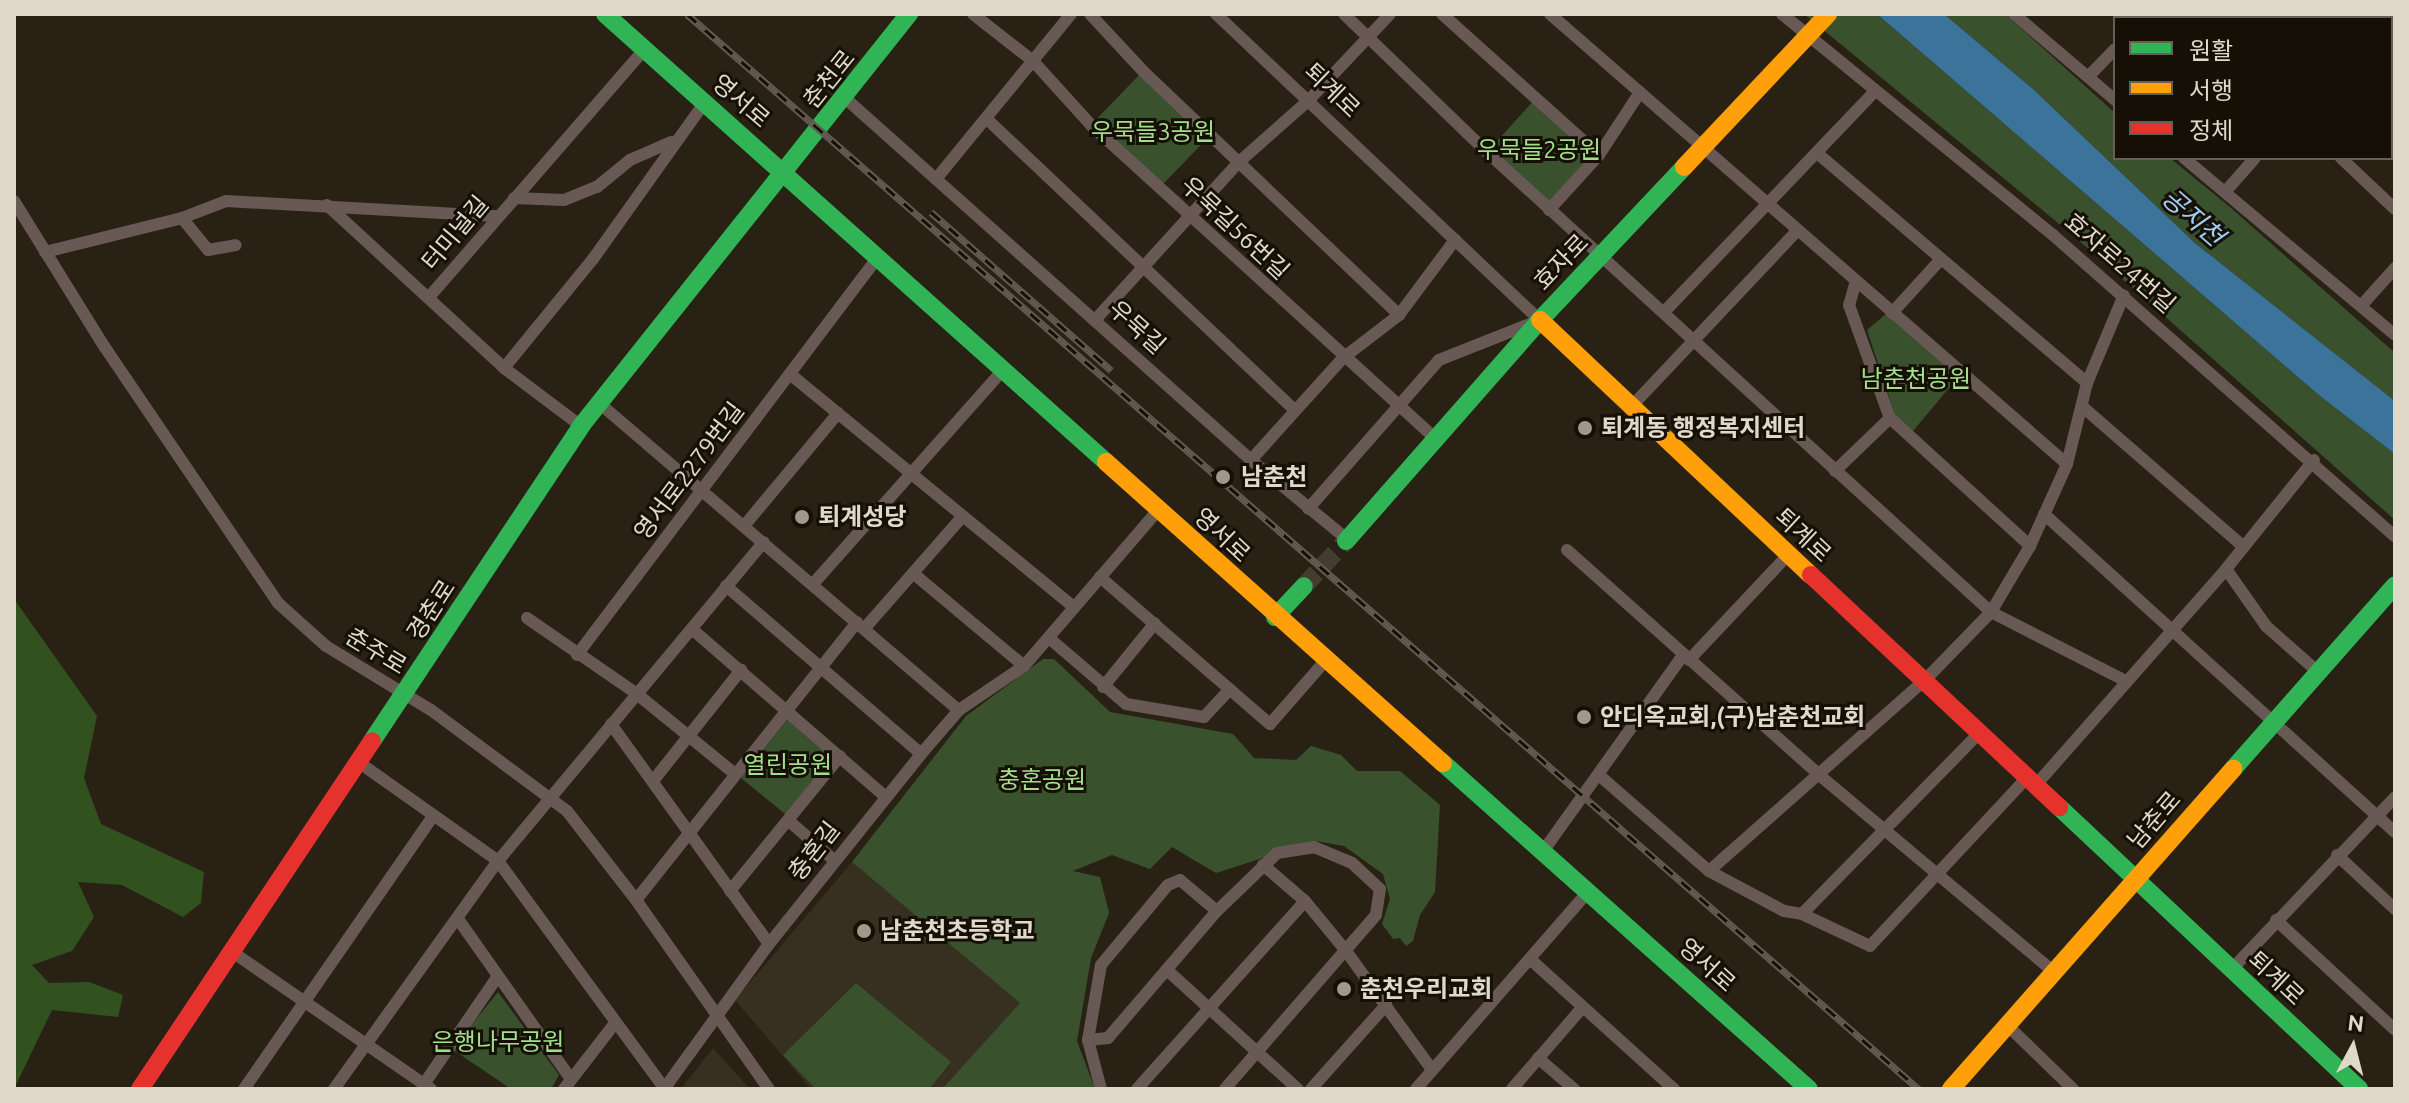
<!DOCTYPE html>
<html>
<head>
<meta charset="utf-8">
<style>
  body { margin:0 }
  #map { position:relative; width:2409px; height:1103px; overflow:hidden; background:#292214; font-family:Ubuntu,"Noto Sans KR",sans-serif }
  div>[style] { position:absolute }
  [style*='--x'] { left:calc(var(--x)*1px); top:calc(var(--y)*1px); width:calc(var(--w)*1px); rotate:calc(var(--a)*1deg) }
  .education>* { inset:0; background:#372f1f }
  .green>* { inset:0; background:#3a512e; transform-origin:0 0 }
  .forest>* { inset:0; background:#31511f }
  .water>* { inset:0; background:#3b739b }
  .secondary-tunnel>* { height:18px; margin-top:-9px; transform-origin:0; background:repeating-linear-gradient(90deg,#443d2f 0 18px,transparent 0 27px) }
  .street>* { height:12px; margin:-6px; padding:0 6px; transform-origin:6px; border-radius:6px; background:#695955 }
  .fast>* { height:18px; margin:-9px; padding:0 9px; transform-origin:9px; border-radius:9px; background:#30b455 }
  .slow>* { height:18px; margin:-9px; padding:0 9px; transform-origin:9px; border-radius:9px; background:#ff9f0a }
  .jam>* { height:18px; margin:-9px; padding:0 9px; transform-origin:9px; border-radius:9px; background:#e5322d }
  .rail>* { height:7px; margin-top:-3.5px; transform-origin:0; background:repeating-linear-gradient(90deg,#150f05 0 12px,#645953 0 24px); box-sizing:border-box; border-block:2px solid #645953 }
  .dots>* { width:22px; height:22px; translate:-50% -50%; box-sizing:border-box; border:4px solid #150f05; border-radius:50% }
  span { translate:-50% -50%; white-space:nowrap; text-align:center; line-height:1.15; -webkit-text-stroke:6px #150f05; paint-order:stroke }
  .street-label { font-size:24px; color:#e0d8c9 }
  .park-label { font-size:24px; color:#a3de8d }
  .poi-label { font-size:24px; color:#e0d8c9; font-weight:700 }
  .left { translate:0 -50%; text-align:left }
  .water-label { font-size:26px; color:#9ecef5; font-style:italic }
  .frame { position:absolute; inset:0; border:16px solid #e0d8c9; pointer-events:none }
  .legend { position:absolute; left:2113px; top:16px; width:280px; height:144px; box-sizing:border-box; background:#150f05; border:2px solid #665f53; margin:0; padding:10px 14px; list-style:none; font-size:24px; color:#e0d8c9 }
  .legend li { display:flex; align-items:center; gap:16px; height:40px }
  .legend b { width:40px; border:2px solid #665f53 }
  .north { position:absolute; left:2313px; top:1007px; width:80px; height:80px; -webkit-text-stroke:6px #150f05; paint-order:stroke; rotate:7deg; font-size:22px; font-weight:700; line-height:32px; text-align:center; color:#e0d8c9 }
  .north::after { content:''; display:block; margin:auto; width:28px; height:36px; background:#e0d8c9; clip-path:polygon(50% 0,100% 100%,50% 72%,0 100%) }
</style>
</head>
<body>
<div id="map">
  <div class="education">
    <div style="clip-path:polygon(852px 862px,1021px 1003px,942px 1089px,811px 1089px,735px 1000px)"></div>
    <div style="clip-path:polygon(713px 1048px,750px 1089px,681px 1089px)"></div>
  </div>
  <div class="green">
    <div style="clip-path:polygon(1804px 14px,1877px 14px,2320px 396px,2395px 454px,2395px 520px,2075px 237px)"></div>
    <div style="clip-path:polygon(1944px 14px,2005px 14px,2115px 113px,2115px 158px,2170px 158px,2231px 208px,2395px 353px,2395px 401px,2195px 243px,2033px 89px)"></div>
    <div style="left:1143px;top:71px;width:93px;height:75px;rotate:44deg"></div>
    <div style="left:1536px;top:98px;width:85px;height:73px;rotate:42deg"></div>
    <div style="clip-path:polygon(1887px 313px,1959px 376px,1913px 431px,1896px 418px,1867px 330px)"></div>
    <div style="clip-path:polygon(1043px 659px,1054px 659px,1110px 712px,1233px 734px,1254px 758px,1296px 760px,1311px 746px,1341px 755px,1357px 771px,1400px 771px,1440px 805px,1435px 892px,1420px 915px,1413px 941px,1406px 946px,1400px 938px,1393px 939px,1382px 924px,1390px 899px,1383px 874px,1344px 846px,1316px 841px,1216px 873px,1172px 847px,1150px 869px,1112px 855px,1073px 871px,1100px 877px,1109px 913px,1091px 958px,1077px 1041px,1095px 1089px,942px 1089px,1020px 1003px,852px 862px,966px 716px)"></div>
    <div style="left:789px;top:718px;width:58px;height:77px;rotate:39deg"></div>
    <div style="clip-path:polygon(856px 983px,951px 1062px,929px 1089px,816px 1089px,783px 1055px)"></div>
    <div style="clip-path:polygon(498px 992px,559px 1075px,551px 1089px,511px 1089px,452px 1049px)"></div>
  </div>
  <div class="forest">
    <div style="clip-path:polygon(14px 599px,97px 716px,84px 778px,101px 824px,204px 872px,201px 903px,183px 917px,122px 885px,78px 882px,94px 917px,72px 951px,32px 965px,49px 983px,89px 982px,123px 995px,118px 1017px,52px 1010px,14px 1089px)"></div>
  </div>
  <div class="water">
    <div style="clip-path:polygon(1877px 14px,1944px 14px,2033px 89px,2195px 243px,2395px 401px,2395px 454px,2320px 396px)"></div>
  </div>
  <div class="secondary-tunnel">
    <div style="--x:1304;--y:586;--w:62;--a:-47"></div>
  </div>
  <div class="street">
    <div style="--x:973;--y:14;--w:76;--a:38.1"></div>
    <div style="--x:1033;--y:61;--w:88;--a:47.8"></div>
    <div style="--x:1092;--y:126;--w:465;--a:42.3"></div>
    <div style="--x:1090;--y:14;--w:78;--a:47.1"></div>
    <div style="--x:1143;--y:71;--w:354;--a:43.6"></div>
    <div style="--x:1216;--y:14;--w:446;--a:43.4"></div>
    <div style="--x:1540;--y:320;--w:109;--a:158.4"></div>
    <div style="--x:1439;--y:360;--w:198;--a:131.3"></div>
    <div style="--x:1344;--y:14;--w:197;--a:44"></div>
    <div style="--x:1486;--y:151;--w:684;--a:42.39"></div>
    <div style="--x:1991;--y:612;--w:152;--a:27.1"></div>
    <div style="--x:1442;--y:14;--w:211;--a:41.9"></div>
    <div style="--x:1550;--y:14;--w:685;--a:41.04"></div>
    <div style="--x:1782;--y:14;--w:350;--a:39.2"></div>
    <div style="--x:2053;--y:235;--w:456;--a:41.4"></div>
    <div style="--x:2014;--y:14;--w:133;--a:40.4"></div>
    <div style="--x:2183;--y:14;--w:6;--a:45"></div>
    <div style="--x:2144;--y:18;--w:6;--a:-45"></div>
    <div style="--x:2382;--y:18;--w:6;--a:-45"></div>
    <div style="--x:2391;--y:70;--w:6;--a:45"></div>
    <div style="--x:2088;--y:77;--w:39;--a:-46"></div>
    <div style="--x:845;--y:98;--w:544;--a:41.72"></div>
    <div style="--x:1251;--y:460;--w:126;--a:39.5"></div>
    <div style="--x:989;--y:121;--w:421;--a:43.4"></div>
    <div style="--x:1817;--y:153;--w:355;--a:40.4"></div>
    <div style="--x:2184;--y:158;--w:275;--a:40"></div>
    <div style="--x:2341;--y:158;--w:74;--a:43.4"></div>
    <div style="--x:936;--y:179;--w:213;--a:-50.7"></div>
    <div style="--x:2225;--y:192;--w:45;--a:-48.6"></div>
    <div style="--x:514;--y:198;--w:50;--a:2.3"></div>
    <div style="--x:564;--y:200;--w:35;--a:-22"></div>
    <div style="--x:597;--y:187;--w:43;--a:-39.3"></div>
    <div style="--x:630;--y:160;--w:45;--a:-23.7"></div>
    <div style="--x:14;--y:201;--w:171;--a:58.2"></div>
    <div style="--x:104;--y:346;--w:310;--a:55.9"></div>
    <div style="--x:278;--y:603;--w:64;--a:41.9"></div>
    <div style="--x:326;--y:646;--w:123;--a:31.4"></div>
    <div style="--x:431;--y:710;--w:169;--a:36.6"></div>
    <div style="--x:567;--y:811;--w:113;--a:52.2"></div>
    <div style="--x:636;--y:900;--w:231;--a:54.9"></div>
    <div style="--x:327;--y:205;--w:241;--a:42.6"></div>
    <div style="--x:504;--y:368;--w:96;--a:37"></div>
    <div style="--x:1549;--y:210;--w:74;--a:-47.7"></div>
    <div style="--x:1599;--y:155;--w:75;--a:-56.9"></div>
    <div style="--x:182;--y:218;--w:41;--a:50.9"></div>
    <div style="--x:208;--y:250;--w:28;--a:-10"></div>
    <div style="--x:45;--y:252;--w:141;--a:-13.9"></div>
    <div style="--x:182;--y:218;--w:47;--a:-21.1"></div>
    <div style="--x:226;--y:201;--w:271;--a:3.2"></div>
    <div style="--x:1856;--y:281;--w:25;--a:106"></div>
    <div style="--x:1849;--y:305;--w:120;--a:70.1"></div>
    <div style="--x:1890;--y:418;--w:190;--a:42.4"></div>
    <div style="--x:430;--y:296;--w:327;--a:-49"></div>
    <div style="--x:2361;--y:306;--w:51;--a:-48.2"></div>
    <div style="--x:1665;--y:311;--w:304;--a:-46.3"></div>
    <div style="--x:1892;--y:313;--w:73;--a:-47.8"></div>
    <div style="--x:1096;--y:319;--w:212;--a:-47.7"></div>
    <div style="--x:1239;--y:162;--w:94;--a:-41.5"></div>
    <div style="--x:1309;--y:100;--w:118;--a:-46.7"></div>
    <div style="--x:504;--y:368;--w:141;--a:-50.8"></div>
    <div style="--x:593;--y:259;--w:193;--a:-54.5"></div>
    <div style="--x:790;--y:374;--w:367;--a:39.4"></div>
    <div style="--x:599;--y:403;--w:473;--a:40.5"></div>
    <div style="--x:1631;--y:407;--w:241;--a:-46.7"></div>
    <div style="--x:2084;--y:408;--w:211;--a:41"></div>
    <div style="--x:1251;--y:460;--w:137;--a:-48"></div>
    <div style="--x:1343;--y:358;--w:71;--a:-37.5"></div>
    <div style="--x:1399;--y:315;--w:94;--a:-53.3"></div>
    <div style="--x:1835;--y:471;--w:76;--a:-43.9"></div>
    <div style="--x:2044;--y:514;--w:474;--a:42.2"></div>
    <div style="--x:744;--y:526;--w:147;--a:-50.2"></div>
    <div style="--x:1567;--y:550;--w:336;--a:41.7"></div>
    <div style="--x:1818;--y:774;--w:309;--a:40"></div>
    <div style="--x:2226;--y:569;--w:70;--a:54.9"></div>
    <div style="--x:2266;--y:626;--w:68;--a:41.4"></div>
    <div style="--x:914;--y:574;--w:143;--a:39.9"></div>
    <div style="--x:1100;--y:577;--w:225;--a:40.9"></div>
    <div style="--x:1270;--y:724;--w:85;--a:-48.8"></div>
    <div style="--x:813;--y:584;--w:288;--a:-48.4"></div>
    <div style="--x:726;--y:586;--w:257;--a:40.7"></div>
    <div style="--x:527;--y:618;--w:134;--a:34.6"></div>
    <div style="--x:637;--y:694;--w:127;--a:39.2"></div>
    <div style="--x:864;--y:629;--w:150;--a:-48.8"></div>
    <div style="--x:693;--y:630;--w:255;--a:40.9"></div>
    <div style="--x:1049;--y:638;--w:101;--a:40.6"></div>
    <div style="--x:1126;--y:704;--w:79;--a:9.5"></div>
    <div style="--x:1204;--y:717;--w:38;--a:-47"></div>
    <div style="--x:577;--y:655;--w:499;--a:-52.9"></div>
    <div style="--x:1689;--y:660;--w:146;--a:-46.7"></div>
    <div style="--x:1103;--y:687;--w:82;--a:-50.9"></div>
    <div style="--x:611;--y:724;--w:271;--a:54.3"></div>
    <div style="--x:357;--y:761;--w:173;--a:35.3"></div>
    <div style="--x:498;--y:861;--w:281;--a:53.8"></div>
    <div style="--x:1600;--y:776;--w:145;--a:41.1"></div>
    <div style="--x:1709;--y:871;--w:85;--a:28.1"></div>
    <div style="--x:1784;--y:911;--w:18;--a:9"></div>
    <div style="--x:1802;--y:914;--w:75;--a:25.2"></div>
    <div style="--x:1870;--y:946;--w:229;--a:-47"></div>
    <div style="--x:653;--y:781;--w:142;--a:-51.6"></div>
    <div style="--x:2035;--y:786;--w:289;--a:-48.6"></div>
    <div style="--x:2226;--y:569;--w:140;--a:-51.1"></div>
    <div style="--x:789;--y:821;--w:61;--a:41"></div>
    <div style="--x:1544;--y:850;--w:239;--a:-54.5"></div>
    <div style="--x:2337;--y:855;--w:79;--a:43"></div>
    <div style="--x:1263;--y:865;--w:55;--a:40.6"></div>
    <div style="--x:1305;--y:901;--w:65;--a:50.6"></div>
    <div style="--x:1346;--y:951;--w:147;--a:54.1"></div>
    <div style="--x:1709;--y:871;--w:286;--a:-41.5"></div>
    <div style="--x:1923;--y:682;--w:98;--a:-45.8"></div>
    <div style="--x:1991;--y:612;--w:77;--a:-59.4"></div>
    <div style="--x:2030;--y:546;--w:90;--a:-65.7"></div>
    <div style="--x:2067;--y:464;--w:83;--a:-76.1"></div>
    <div style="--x:2087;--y:383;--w:95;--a:-67.2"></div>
    <div style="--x:730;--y:891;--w:174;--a:-50.8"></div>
    <div style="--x:636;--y:900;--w:355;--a:-51.5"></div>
    <div style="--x:1802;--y:914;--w:250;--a:-45.6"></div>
    <div style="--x:458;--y:919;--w:196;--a:54.8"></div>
    <div style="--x:2276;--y:920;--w:162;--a:42.7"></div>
    <div style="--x:231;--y:951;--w:243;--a:34.6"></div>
    <div style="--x:1530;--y:959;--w:194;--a:42.1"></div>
    <div style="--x:1167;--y:970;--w:177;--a:42.3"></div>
    <div style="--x:2231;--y:970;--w:238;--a:-46.5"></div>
    <div style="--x:2008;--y:1026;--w:91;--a:44.1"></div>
    <div style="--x:1088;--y:1040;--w:20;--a:-6"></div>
    <div style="--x:1108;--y:1038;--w:167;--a:-49.4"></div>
    <div style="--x:1217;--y:911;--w:83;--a:-44"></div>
    <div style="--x:1277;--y:853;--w:37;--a:-9"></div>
    <div style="--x:1314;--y:847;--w:41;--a:22.8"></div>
    <div style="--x:1352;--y:863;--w:38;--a:43"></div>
    <div style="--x:1380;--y:889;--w:26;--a:99"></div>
    <div style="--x:1376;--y:915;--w:230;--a:131"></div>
    <div style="--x:1538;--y:1058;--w:48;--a:40.7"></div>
    <div style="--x:424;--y:1084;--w:131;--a:-55.6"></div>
    <div style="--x:244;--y:1089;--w:332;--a:-55.3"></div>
    <div style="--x:334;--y:1089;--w:281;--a:-54.3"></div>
    <div style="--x:498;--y:861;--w:415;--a:-50.2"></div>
    <div style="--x:564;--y:1089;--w:83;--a:-52.3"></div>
    <div style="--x:664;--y:1089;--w:179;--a:-54.1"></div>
    <div style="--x:769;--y:944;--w:243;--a:-51.3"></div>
    <div style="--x:921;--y:754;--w:58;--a:-49.2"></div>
    <div style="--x:959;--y:710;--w:78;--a:-34.1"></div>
    <div style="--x:1024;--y:666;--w:207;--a:-49.3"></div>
    <div style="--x:1101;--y:1089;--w:51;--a:-104.9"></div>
    <div style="--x:1088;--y:1040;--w:76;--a:-80.2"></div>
    <div style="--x:1101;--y:965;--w:104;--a:-50.1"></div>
    <div style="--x:1168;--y:885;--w:13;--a:-23"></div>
    <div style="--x:1180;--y:880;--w:48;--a:40"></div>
    <div style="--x:1137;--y:1089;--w:252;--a:-48.2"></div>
    <div style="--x:1311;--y:1089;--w:113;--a:-48.2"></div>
    <div style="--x:1416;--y:1089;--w:263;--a:-48.9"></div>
    <div style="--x:1512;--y:1089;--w:106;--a:-49.2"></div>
  </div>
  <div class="fast">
    <div style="--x:605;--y:14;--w:672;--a:41.8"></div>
    <div style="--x:1346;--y:541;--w:294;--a:-48.7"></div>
    <div style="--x:1540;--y:320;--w:210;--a:-46.7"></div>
    <div style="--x:1275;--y:617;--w:42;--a:-46.9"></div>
    <div style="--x:372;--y:741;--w:378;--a:-56.4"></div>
    <div style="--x:581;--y:426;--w:527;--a:-51.48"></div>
    <div style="--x:1443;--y:763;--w:490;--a:41.7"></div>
    <div style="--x:2233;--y:769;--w:245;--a:-48.6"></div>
    <div style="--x:2059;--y:807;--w:412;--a:43.2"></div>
  </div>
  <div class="slow">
    <div style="--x:1684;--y:167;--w:210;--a:-46.7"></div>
    <div style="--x:1540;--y:320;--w:372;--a:43.3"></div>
    <div style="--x:1106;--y:462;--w:452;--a:41.8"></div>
    <div style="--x:1951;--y:1089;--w:427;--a:-48.6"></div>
  </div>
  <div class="jam">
    <div style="--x:1811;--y:575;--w:340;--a:43.1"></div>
    <div style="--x:140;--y:1089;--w:418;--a:-56.3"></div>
  </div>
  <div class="rail">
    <div style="--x:687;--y:14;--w:1635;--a:41.11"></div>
    <div style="--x:931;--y:212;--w:240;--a:41.3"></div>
  </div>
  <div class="dots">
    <div style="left:1585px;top:428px;background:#a0988a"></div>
    <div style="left:1223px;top:477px;background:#a0988a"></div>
    <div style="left:802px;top:517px;background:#a0988a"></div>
    <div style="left:1584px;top:717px;background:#a0988a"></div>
    <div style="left:864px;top:931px;background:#a0988a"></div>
    <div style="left:1344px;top:989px;background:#a0988a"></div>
  </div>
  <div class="street-label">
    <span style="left:829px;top:79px;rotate:-51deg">춘천로</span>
    <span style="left:1332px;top:90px;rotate:44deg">퇴계로</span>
    <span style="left:741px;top:101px;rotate:41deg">영서로</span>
    <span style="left:1235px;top:228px;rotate:43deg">우묵길56번길</span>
    <span style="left:455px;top:233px;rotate:-50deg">터미널길</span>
    <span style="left:1561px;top:262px;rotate:-46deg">효자로</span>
    <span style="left:2120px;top:263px;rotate:41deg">효자로24번길</span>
    <span style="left:1137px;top:327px;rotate:42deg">우묵길</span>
    <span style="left:689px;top:471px;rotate:-53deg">영서로2279번길</span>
    <span style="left:1222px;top:535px;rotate:43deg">영서로</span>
    <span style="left:1803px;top:535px;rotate:43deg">퇴계로</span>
    <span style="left:431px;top:610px;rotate:-57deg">경춘로</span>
    <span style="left:376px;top:651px;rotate:31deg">춘주로</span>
    <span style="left:2154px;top:820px;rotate:-49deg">남춘로</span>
    <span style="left:814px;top:851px;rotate:-52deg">충혼길</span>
    <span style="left:1707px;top:965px;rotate:42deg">영서로</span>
    <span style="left:2276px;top:978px;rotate:43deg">퇴계로</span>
  </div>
  <div class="park-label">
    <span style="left:1153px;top:132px">우묵들3공원</span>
    <span style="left:1539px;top:150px">우묵들2공원</span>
    <span style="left:1916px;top:379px">남춘천공원</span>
    <span style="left:788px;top:765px">열린공원</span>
    <span style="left:1042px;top:780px">충혼공원</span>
    <span style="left:498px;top:1042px">은행나무공원</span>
  </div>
  <div class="poi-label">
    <span class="left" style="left:1601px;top:428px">퇴계동 행정복지센터</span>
    <span class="left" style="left:1241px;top:477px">남춘천</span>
    <span class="left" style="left:818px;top:517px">퇴계성당</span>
    <span class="left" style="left:1600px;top:717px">안디옥교회,(구)남춘천교회</span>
    <span class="left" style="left:880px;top:931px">남춘천초등학교</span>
    <span class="left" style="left:1360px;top:989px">춘천우리교회</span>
  </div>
  <div class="water-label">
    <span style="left:2193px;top:217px;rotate:41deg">공지천</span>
  </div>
  <div class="frame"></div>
  <ul class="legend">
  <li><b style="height:10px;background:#30b455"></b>원활</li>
  <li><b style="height:10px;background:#ff9f0a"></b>서행</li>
  <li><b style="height:10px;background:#e5322d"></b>정체</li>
  </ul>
  <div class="north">N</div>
</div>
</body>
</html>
